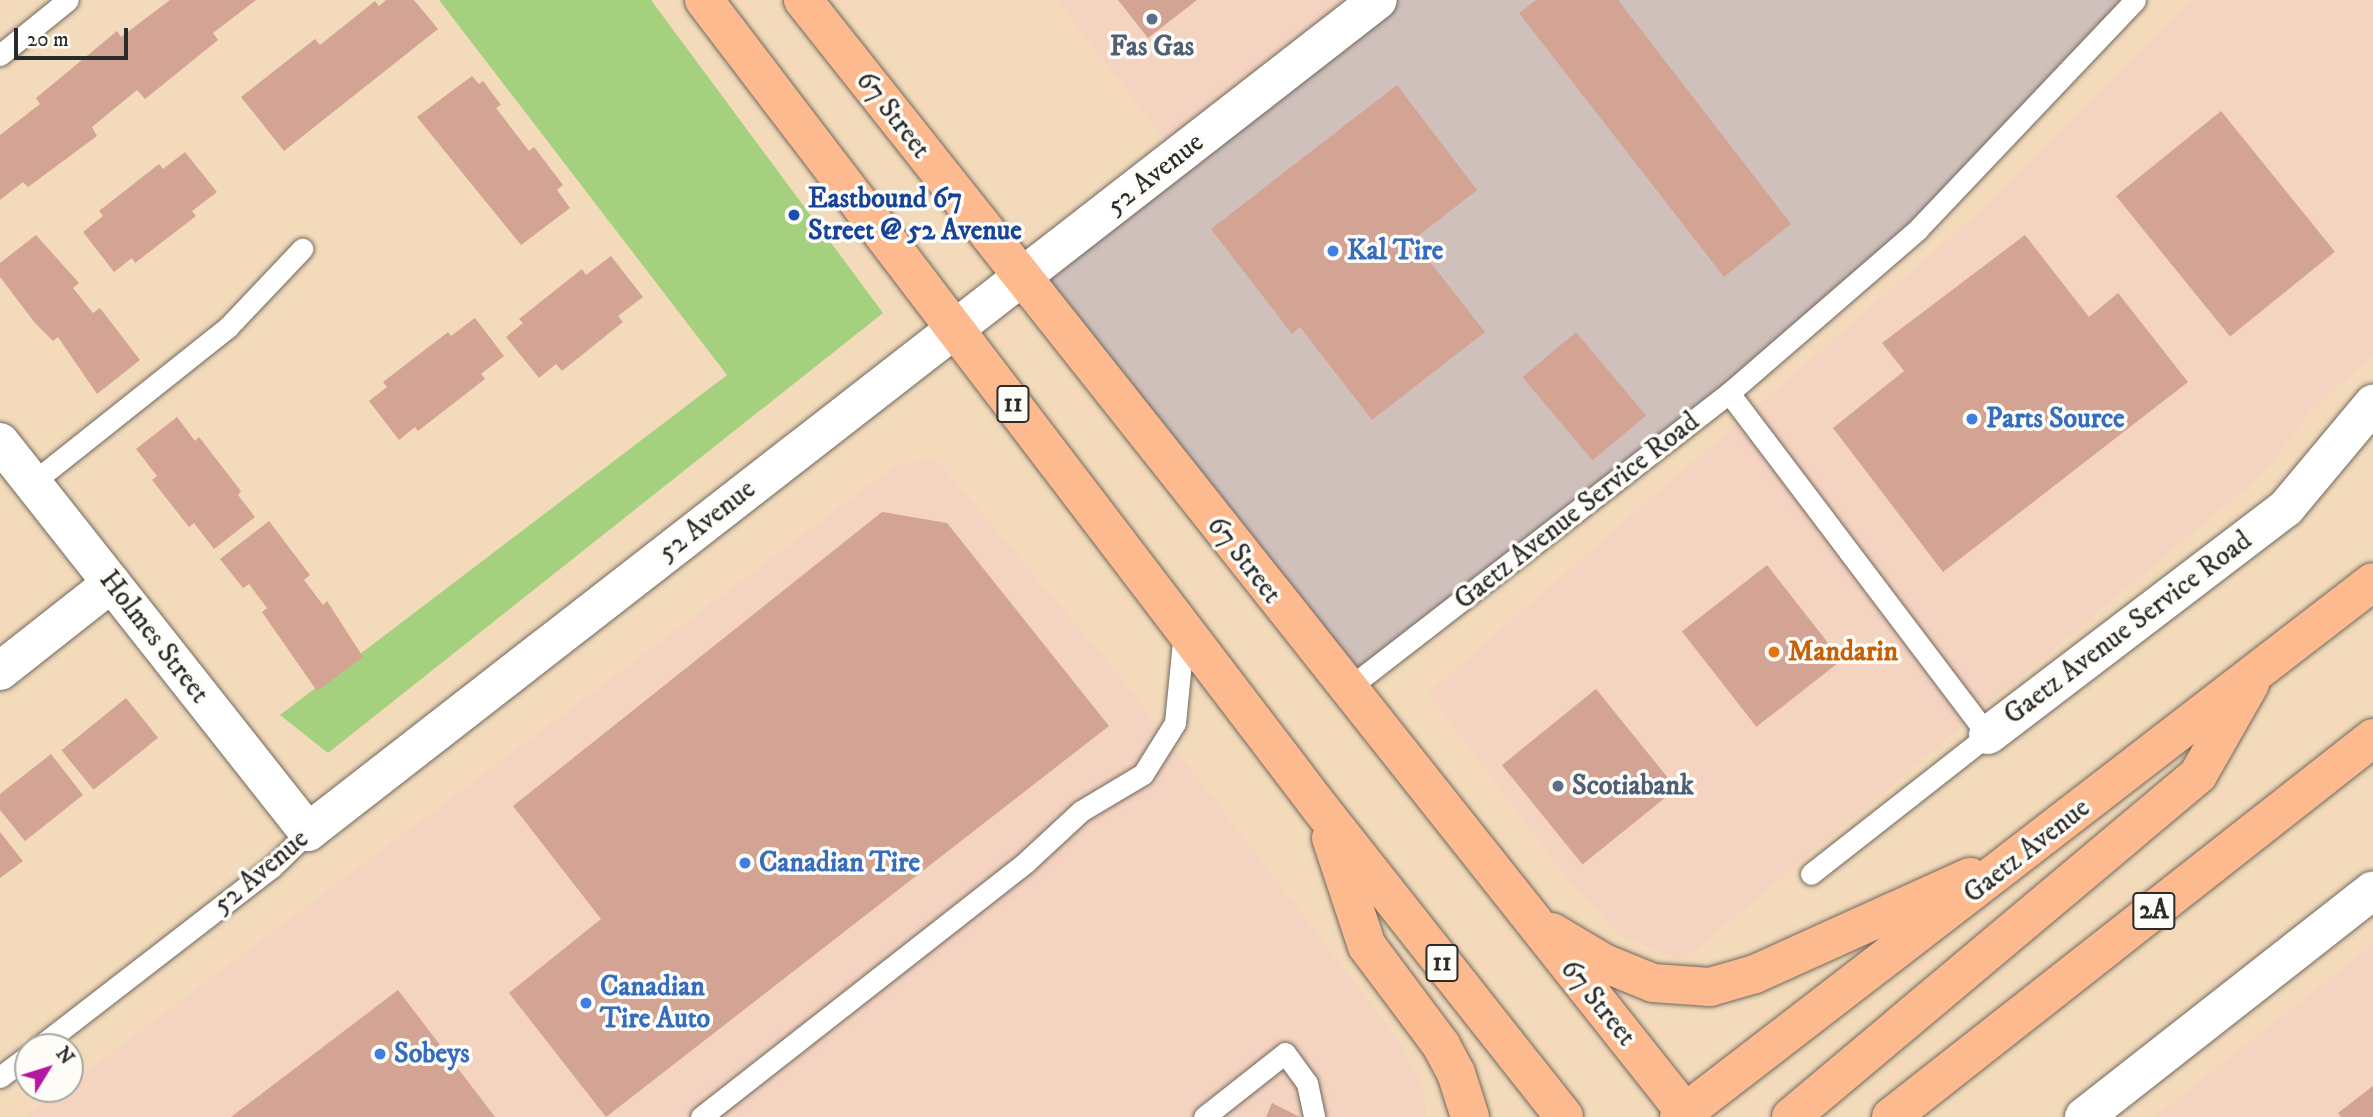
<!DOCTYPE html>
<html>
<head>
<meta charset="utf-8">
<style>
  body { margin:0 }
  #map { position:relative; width:2373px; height:1117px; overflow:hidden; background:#f2dabb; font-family:"IM FELL DW Pica",serif }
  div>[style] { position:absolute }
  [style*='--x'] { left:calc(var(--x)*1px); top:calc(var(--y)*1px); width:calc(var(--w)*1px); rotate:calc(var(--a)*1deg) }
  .built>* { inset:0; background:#f4d3c0 }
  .industrial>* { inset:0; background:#d0c0bc }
  .green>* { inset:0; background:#a5d17e }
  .building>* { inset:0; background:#d3a393; transform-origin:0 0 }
  .roads { filter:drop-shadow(0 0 2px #71685d) drop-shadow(0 0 2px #71685d) }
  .service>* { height:21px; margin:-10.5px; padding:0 10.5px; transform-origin:10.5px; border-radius:10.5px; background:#fff }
  .minor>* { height:38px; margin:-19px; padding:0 19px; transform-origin:19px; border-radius:19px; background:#fff }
  .primary>* { height:38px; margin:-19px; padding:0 19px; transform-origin:19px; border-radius:19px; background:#fcba8e }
  .dots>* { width:19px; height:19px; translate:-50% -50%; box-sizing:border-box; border:4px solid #fdfcf7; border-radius:50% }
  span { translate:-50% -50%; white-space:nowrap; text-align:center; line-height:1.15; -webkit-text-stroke:7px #fdfcf7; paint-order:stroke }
  .shield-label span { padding:2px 5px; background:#fdfcf7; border:2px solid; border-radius:5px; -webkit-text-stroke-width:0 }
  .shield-label { font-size:26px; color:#2b2b2b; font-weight:700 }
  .service-label { font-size:28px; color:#4e5e75; font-weight:700 }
  .left { translate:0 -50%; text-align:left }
  .street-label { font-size:28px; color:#2b2b2b }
  .transit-label { font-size:28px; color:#164399; font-weight:700 }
  .shop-label { font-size:28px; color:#366cbe; font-weight:700 }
  .food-label { font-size:28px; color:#c56008; font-weight:700 }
  .north { position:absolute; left:14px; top:1033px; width:70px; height:70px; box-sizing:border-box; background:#fdfcf7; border:2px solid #a9a8a5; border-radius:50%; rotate:52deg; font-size:19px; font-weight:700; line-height:28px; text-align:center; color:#2b2b2b }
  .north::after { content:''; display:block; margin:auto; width:24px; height:32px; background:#b5179e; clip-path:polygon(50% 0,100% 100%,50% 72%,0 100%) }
  .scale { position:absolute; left:14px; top:28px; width:114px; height:32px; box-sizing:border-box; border:4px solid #2b2b2b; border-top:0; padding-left:9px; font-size:21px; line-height:24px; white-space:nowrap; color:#2b2b2b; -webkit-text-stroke:5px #fdfcf7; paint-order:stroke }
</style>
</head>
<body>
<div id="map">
  <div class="built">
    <div style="clip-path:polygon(1057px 0,1379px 0,1178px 157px)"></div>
    <div style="clip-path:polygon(2190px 0,2373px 0,2373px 355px,2310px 412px,2273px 462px,2248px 486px,1682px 961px,1621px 936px,1572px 885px,1428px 693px,1968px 222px)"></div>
    <div style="clip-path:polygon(935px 458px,1121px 678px,1391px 1030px,1424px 1087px,1426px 1117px,26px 1117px,63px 1089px,70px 1089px,70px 1084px,896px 465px)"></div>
    <div style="clip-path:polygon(2373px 944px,2373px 1117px,2155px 1117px)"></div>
  </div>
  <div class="industrial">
    <div style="clip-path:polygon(1379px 0,2135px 0,1918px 229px,1346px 690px,1020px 279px)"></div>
  </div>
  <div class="green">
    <div style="clip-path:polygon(439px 0,651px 0,883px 313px,328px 753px,280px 715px,727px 375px)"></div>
  </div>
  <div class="building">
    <div style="clip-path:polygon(170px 0,256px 0,213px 33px,218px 40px,145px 99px,137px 90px,92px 127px,97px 136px,28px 187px,23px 182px,0 200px,0 135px,40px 104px,36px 98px,117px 31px,121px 37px)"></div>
    <div style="clip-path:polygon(386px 0,414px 0,438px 29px,284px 151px,241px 97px,315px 39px,320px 45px,375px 1px,379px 6px)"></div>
    <div style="clip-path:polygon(1118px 0,1197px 0,1148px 38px)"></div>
    <div style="clip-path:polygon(1536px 0,1618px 0,1791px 224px,1724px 277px,1519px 13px)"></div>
    <div style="clip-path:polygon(472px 76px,479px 84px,483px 81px,501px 105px,496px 108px,529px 151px,534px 147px,563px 185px,557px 190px,570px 208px,521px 245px,417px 117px)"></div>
    <div style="clip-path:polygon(1397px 85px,1477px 190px,1413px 240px,1485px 332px,1372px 420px,1300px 327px,1292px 334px,1211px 229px)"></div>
    <div style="left:2221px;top:111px;width:181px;height:135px;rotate:51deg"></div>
    <div style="clip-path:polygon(185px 152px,217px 192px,192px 211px,196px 216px,135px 263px,132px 258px,114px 272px,83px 232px,103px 216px,99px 211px,159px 164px,163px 169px)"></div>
    <div style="clip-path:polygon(36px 235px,79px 283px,73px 288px,93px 313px,100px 308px,140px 360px,97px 394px,58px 337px,53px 341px,35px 323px,0 277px,0 263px)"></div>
    <div style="clip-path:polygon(2025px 235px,2089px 317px,2118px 293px,2188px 382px,1943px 572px,1833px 428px,1904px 371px,1882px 343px)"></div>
    <div style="clip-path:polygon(611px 256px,643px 297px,618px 316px,623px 322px,562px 371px,556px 364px,539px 378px,506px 337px,523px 323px,519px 319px,582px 269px,586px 275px)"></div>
    <div style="clip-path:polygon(475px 318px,504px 356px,481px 374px,485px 379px,418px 431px,415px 427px,399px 440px,369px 401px,387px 387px,383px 382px,448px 332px,451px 336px)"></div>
    <div style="left:1576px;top:332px;width:109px;height:70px;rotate:50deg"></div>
    <div style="clip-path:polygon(177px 417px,195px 441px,199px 437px,241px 491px,238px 495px,255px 517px,214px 549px,194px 523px,189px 527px,152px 480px,157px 476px,136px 449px)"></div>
    <div style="clip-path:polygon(882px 512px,947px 523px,1109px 726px,606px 1117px,509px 993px,601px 919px,513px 806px)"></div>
    <div style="clip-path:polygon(269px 521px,310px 575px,304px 580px,323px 605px,327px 601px,363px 657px,317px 691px,262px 612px,267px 608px,249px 584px,243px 588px,220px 559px)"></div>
    <div style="left:1767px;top:565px;width:121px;height:108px;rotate:52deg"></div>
    <div style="left:1596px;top:689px;width:128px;height:121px;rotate:51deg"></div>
    <div style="left:126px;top:698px;width:51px;height:83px;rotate:51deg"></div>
    <div style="clip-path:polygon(51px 754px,83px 795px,25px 841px,0 810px,0 794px)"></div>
    <div style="clip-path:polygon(0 832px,23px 861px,0 878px)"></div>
    <div style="clip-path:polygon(398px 990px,495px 1117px,231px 1117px)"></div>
    <div style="clip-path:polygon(2373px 1086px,2373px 1117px,2341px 1117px,2338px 1113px)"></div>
    <div style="clip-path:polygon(1272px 1103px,1300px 1117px,1266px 1117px)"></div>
  </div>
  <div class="roads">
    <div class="service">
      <div style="--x:0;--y:55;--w:87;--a:-39"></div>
      <div style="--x:1729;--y:393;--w:250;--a:-40.9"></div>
      <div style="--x:1918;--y:229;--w:315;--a:-46.5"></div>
      <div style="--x:32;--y:483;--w:251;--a:-38.5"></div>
      <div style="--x:228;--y:327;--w:108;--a:-46.5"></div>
      <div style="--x:1346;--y:690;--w:485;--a:-37.8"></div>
      <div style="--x:1729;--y:393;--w:429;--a:52.9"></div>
      <div style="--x:1988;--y:735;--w:225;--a:141.9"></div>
      <div style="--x:39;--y:1047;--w:293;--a:-37.7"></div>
      <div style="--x:271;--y:868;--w:52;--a:-44.2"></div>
      <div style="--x:0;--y:1077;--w:35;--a:-37"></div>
      <div style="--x:701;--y:1117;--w:413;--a:-38.1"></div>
      <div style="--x:1026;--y:862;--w:75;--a:-42.8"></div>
      <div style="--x:1081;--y:811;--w:72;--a:-30.8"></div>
      <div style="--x:1143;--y:774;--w:60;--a:-57.9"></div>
      <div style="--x:1175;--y:723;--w:92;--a:-84.4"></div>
      <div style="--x:1204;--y:1117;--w:103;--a:-38.3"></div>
      <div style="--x:1285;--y:1053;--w:37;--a:54"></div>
      <div style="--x:1307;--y:1083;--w:35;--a:78"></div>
    </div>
    <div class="minor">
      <div style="--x:0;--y:442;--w:497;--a:51.7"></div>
      <div style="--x:308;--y:832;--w:1355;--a:-37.87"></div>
      <div style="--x:0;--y:671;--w:142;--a:-38.2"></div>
      <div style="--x:1988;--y:735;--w:375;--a:-37.3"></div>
      <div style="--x:2286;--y:508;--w:136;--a:-50.1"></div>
      <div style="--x:2084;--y:1117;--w:367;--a:-38.1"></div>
    </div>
    <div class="primary">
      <div style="--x:704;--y:0;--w:1017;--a:52.67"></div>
      <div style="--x:1321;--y:809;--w:392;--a:51.7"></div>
      <div style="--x:803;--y:0;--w:1426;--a:51.58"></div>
      <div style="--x:1331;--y:838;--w:114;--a:71.6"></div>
      <div style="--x:1367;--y:946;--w:124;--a:53.2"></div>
      <div style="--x:1441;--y:1045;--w:32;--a:62"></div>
      <div style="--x:1456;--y:1073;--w:46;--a:72.3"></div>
      <div style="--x:1552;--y:932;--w:61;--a:30.8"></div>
      <div style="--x:1604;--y:963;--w:53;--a:22.2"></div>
      <div style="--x:1653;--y:983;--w:57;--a:4"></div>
      <div style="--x:1710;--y:987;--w:47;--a:-16.1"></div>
      <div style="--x:1755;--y:974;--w:236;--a:-24.3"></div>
      <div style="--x:1679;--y:1117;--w:876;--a:-37.63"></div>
      <div style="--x:1791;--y:1117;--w:532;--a:-40.04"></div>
      <div style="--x:2198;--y:775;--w:105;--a:-60.3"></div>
      <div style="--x:1891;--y:1117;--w:613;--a:-38.18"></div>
    </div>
  </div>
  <div class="dots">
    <div style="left:1152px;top:19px;background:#5c6f8a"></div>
    <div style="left:794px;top:215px;background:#1a4fb4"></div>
    <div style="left:1333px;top:251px;background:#3f7fe0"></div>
    <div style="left:1972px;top:419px;background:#3f7fe0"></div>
    <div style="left:1774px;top:652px;background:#e8710a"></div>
    <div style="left:1558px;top:786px;background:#5c6f8a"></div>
    <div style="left:745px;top:863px;background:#3f7fe0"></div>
    <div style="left:586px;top:1003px;background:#3f7fe0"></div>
    <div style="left:380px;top:1054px;background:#3f7fe0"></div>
  </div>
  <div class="shield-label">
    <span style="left:1013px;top:404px">11</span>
    <span style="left:2154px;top:911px">2A</span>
    <span style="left:1442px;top:963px">11</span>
  </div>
  <div class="service-label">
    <span style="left:1152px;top:47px">Fas Gas</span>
    <span class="left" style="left:1572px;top:786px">Scotiabank</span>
  </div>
  <div class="street-label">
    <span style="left:893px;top:115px;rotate:52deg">67 Street</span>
    <span style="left:1155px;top:174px;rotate:-38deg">52 Avenue</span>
    <span style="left:1577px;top:511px;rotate:-38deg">Gaetz Avenue Service Road</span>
    <span style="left:707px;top:521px;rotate:-38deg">52 Avenue</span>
    <span style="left:1244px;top:560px;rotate:52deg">67 Street</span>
    <span style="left:2128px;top:628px;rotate:-37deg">Gaetz Avenue Service Road</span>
    <span style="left:154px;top:637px;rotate:52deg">Holmes Street</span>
    <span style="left:2027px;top:851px;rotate:-38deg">Gaetz Avenue</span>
    <span style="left:261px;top:872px;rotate:-40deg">52 Avenue</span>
    <span style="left:1598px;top:1003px;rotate:51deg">67 Street</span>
  </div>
  <div class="transit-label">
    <span class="left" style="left:808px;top:215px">Eastbound 67<br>Street @ 52 Avenue</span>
  </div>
  <div class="shop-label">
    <span class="left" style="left:1347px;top:251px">Kal Tire</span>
    <span class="left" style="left:1986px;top:419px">Parts Source</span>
    <span class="left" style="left:759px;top:863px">Canadian Tire</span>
    <span class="left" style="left:600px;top:1003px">Canadian<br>Tire Auto</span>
    <span class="left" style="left:394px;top:1054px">Sobeys</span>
  </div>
  <div class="food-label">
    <span class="left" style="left:1788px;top:652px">Mandarin</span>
  </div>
  <div class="north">N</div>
  <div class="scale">20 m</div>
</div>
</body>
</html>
